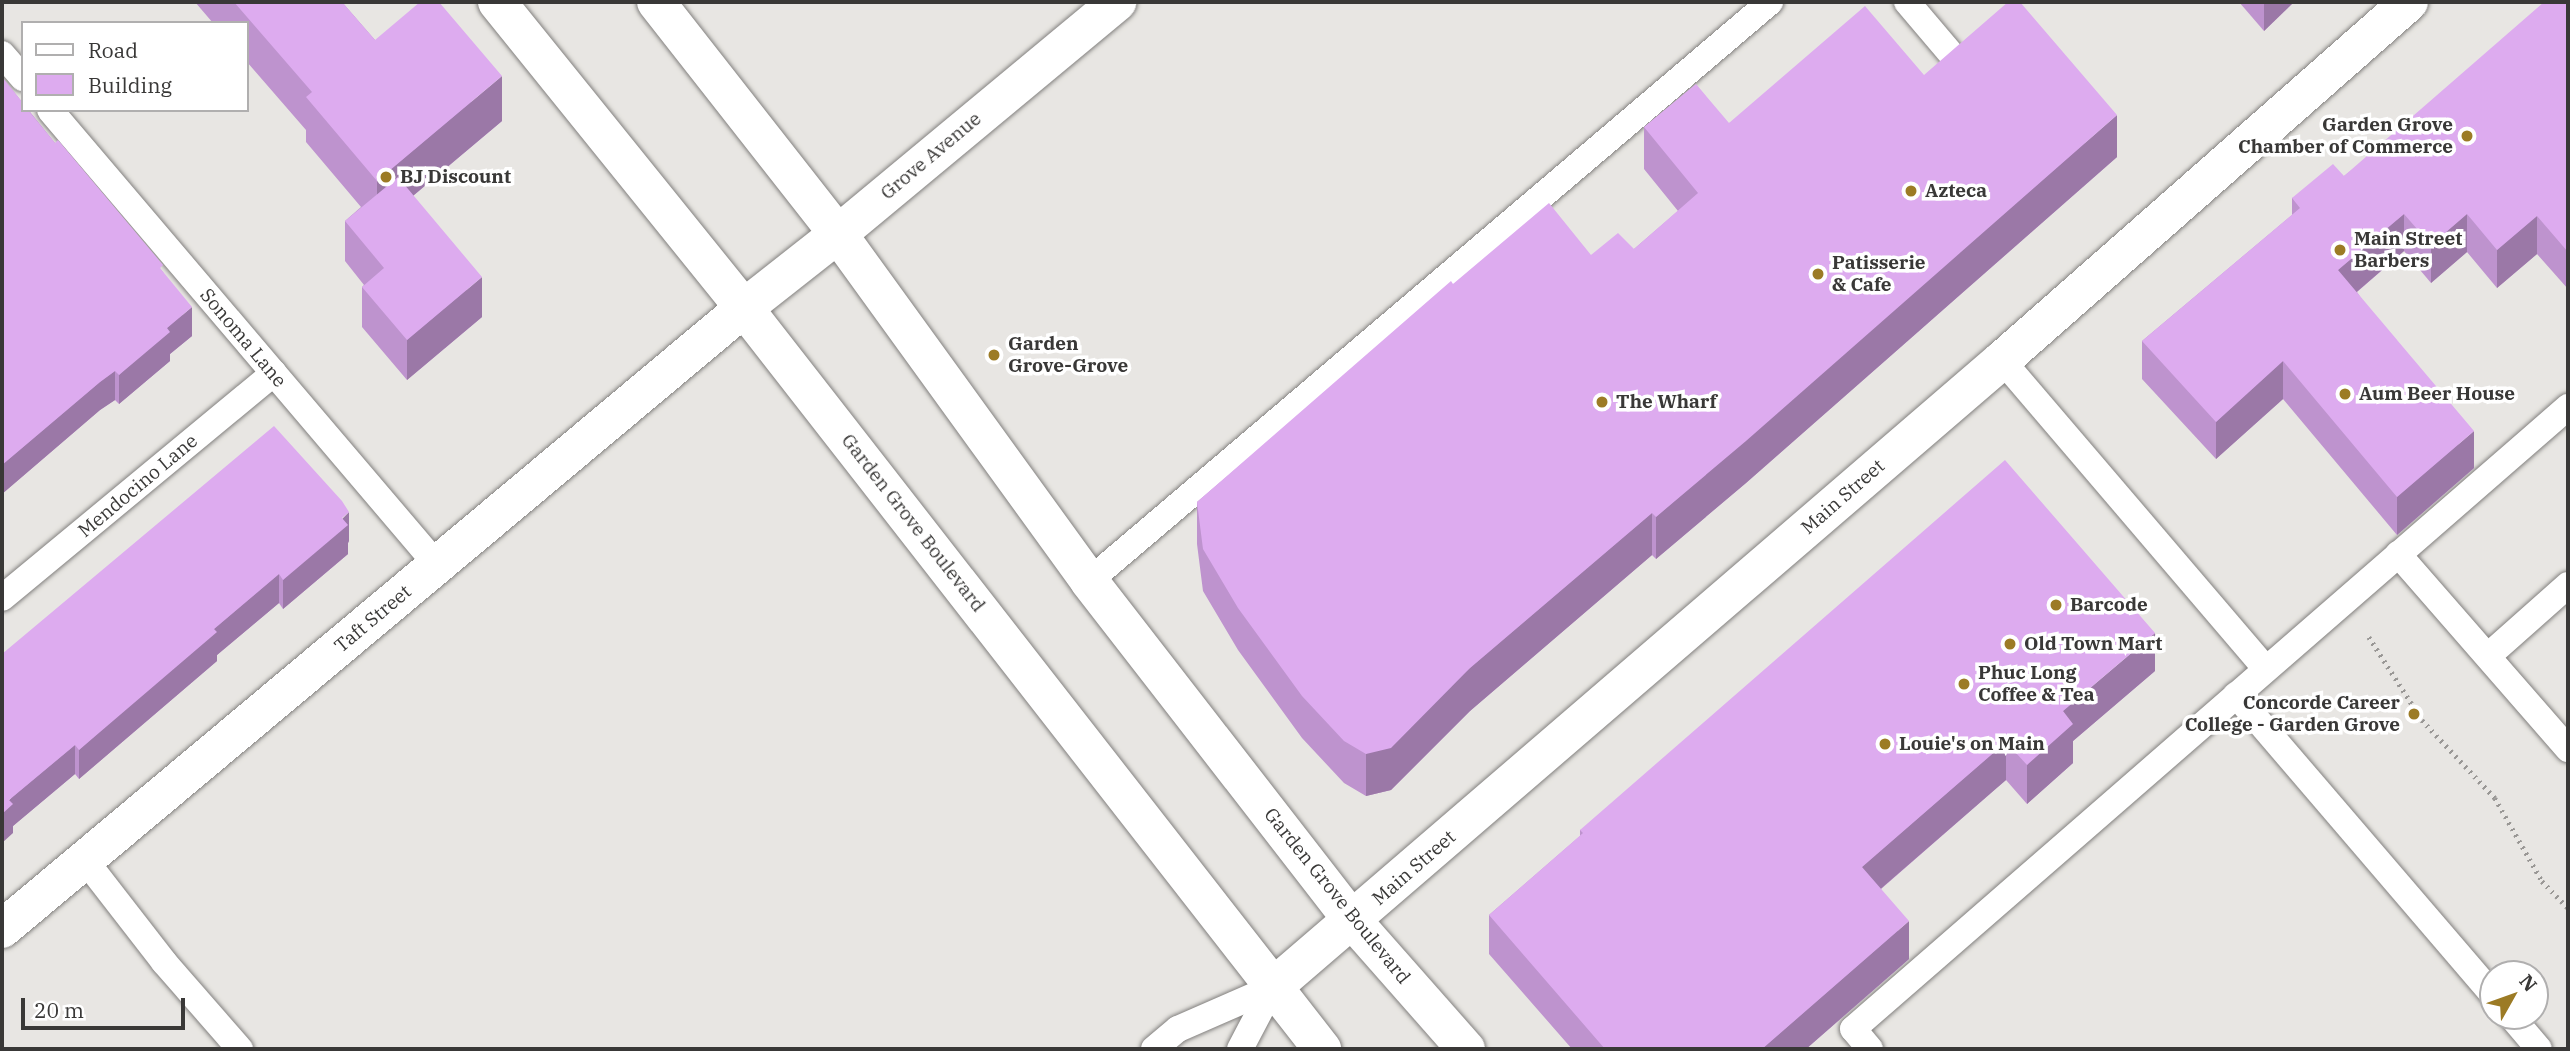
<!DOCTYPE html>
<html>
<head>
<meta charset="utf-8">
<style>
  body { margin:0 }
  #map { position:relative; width:2570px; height:1051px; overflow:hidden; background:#e8e6e3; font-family:"IBM Plex Serif",serif }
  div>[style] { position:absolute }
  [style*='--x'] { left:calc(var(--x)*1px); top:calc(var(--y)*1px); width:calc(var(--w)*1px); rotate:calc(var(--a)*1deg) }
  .path>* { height:4.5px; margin-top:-2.25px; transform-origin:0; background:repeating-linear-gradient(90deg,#999795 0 2px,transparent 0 7px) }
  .roads { filter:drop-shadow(0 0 2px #82807e) drop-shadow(0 0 2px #82807e) }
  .service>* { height:26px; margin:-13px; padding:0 13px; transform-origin:13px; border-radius:13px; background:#fff }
  .tertiary>* { height:38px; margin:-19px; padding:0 19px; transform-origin:19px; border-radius:19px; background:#fff }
  .primary>* { height:38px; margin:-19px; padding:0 19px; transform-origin:19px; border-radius:19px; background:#fff }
  .wall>* { inset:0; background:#be93ce }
  .shaded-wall>* { inset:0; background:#9b78a7 }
  .building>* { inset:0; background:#ddabef }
  .dots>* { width:19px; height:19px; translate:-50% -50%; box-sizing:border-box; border:4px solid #fff; border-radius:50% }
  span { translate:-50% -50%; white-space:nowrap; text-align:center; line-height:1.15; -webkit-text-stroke:7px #fff; paint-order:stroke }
  .poi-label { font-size:19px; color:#393837; font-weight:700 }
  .right { translate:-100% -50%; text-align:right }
  .left { translate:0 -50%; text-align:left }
  .street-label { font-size:19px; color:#393837 }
  .frame { position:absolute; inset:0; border:4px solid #393837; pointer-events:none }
  .legend { position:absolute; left:21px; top:21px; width:228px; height:91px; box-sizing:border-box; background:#fff; border:2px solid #b0afaf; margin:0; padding:9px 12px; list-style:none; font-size:21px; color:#393837 }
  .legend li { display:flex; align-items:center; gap:14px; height:35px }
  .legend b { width:35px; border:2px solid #b0afaf }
  .north { position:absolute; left:2479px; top:960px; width:70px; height:70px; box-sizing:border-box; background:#fff; border:2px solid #b0afaf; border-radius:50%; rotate:50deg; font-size:19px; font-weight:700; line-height:28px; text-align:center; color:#393837 }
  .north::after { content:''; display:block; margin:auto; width:24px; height:32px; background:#9c7b25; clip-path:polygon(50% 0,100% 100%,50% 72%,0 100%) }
  .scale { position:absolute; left:21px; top:998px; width:164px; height:32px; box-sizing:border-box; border:4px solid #393837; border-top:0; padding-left:9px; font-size:21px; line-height:24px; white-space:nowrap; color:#393837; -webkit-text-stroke:5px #fff; paint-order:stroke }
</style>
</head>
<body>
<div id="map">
  <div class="path">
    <div style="--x:2369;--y:637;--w:98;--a:57.4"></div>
    <div style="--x:2422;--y:720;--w:107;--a:46.9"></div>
    <div style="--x:2495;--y:798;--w:95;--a:60.5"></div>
    <div style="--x:2542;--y:881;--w:37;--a:46"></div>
  </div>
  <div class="roads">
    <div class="service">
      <div style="--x:1907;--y:2;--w:77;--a:49.7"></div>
      <div style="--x:2;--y:54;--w:32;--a:49"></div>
      <div style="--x:50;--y:110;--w:597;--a:49.62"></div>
      <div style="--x:2002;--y:360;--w:406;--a:49.5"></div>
      <div style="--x:2398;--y:554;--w:259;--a:48.9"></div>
      <div style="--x:1089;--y:581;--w:894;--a:-40.37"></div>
      <div style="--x:2;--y:598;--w:353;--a:-39.6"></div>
      <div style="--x:2488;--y:656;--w:107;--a:-41.6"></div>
      <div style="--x:2236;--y:695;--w:395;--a:49.4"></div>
      <div style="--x:85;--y:860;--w:129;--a:52.2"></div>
      <div style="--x:164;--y:962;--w:116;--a:48.9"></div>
      <div style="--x:2511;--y:1016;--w:43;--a:49.7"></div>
      <div style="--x:1154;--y:1049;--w:31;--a:-40"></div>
      <div style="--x:1178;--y:1029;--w:103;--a:-23.6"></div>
      <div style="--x:1240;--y:1049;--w:69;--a:-62.3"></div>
      <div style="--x:1870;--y:1049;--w:26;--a:-130"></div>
      <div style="--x:1853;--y:1029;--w:948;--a:-41.02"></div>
    </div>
    <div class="tertiary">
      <div style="--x:2;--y:929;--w:968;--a:-39.93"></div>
      <div style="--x:744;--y:308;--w:120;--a:-38.2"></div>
      <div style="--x:838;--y:234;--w:363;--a:-39.7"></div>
      <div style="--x:1272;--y:988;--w:963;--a:-40.7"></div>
      <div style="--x:2002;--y:360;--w:542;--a:-41.34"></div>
    </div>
    <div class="primary">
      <div style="--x:497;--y:2;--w:393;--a:51.1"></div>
      <div style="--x:744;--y:308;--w:940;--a:52.04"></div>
      <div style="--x:656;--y:2;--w:295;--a:51.9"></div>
      <div style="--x:838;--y:234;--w:428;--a:54.1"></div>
      <div style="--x:1089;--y:581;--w:430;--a:52.2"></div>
      <div style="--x:1353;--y:921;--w:171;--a:48.6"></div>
    </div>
  </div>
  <div class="wall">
    <div style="clip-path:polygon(195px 2px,342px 2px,375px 40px,502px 121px,413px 196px,482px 317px,407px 380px,362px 327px,362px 287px,364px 285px,345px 261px,345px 221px,361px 207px,306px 142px,306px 130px,247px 62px,247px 23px,213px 23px)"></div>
    <div style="clip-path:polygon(2239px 2px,2294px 2px,2264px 31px)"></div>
    <div style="clip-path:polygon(2568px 2px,2568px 289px,2537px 254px,2497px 288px,2467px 252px,2431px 283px,2404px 251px,2357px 292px,2474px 468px,2397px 535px,2283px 399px,2216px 459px,2142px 379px,2142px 341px,2292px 215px,2292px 198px,2344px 176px)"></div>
    <div style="clip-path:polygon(1924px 75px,2117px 157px,1746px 483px,1656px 559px,1652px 555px,1470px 711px,1391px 790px,1366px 796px,1344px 783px,1302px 738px,1238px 650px,1203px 591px,1197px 544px,1197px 502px,1453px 284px,1591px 255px,1634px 249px,1678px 211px,1644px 169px,1644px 127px,1729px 123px)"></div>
    <div style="clip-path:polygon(2px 77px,55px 143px,163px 272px,192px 336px,170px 354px,170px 361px,119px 404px,115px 400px,100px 410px,2px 494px)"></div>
    <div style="clip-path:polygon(349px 541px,348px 543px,348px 554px,283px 609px,279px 603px,217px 655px,217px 661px,79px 779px,75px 774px,13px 826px,13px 833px,2px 654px)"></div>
    <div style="clip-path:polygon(2155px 671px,2073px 741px,2073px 763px,2027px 804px,2006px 780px,1881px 889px,1909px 959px,1806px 1049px,1572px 1049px,1489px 954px,1489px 915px,1580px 836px,1580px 830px)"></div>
  </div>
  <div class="shaded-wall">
    <div style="clip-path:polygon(2264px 2px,2294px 2px,2264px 31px)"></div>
    <div style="clip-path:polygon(502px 76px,502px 121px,377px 226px,377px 181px)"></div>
    <div style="clip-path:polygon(2117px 115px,2117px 157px,1746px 483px,1656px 559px,1656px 517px)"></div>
    <div style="clip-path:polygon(2404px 214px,2404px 251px,2338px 308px,2338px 270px)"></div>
    <div style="clip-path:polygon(2467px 214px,2467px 252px,2431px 283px,2431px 245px)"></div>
    <div style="clip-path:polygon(2537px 216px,2537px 254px,2497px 288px,2497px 250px)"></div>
    <div style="clip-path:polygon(482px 277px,482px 317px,407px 380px,407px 340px)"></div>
    <div style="clip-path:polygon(192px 307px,192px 336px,170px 354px,170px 361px,119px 404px,119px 375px,167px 328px)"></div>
    <div style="clip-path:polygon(2283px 361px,2283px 399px,2216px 459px,2216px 422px)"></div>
    <div style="clip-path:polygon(115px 371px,115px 400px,100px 410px,2px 494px,2px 465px,100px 382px)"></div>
    <div style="clip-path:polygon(2474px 431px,2474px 468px,2397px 535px,2397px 497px)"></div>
    <div style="clip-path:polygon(349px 512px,349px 541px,348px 543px,348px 554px,283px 609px,283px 580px)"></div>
    <div style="clip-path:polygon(1652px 513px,1652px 555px,1470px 711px,1391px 790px,1366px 796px,1366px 754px,1470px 668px)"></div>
    <div style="clip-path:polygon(279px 574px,279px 603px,217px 655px,217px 661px,79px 779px,79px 750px,214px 629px)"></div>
    <div style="clip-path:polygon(2155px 633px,2155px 671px,2073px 741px,2073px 763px,2027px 804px,2027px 765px,2063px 711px)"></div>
    <div style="clip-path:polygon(2006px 742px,2006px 780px,1862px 905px,1862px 867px)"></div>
    <div style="clip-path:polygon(75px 745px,75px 774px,13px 826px,13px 833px,2px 843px,2px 814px,9px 800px)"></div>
    <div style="clip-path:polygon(1909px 921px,1909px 959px,1806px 1049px,1762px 1049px)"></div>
  </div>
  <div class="building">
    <div style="clip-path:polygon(234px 2px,342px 2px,375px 40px,420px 2px,439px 2px,502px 76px,377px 181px,306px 97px,312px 92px)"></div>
    <div style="clip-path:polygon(2008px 2px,2020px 2px,2117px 115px,1746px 441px,1656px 517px,1652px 513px,1470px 668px,1391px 748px,1366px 754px,1344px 741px,1302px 696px,1238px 608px,1203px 549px,1197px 502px,1451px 281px,1453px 284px,1549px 203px,1591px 255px,1618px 233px,1634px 249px,1698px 193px,1644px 127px,1696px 84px,1729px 123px,1865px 6px,1924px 75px)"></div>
    <div style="clip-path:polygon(2544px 2px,2568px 2px,2568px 252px,2537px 216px,2497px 250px,2467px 214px,2431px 245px,2404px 214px,2338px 270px,2474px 431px,2397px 497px,2283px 361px,2216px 422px,2142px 341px,2300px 208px,2292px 198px,2333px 164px,2344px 176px)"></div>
    <div style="clip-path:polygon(2px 77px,23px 103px,23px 110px,28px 110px,55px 143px,58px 140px,163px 265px,160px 268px,192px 307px,167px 328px,170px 332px,119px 375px,115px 371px,100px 382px,2px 465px)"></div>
    <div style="clip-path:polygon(398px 177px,482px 277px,407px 340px,362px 287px,384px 268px,345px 221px)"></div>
    <div style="clip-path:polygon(274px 426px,342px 501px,349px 512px,342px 518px,348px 525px,283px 580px,279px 574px,214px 629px,217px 632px,79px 750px,75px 745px,9px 800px,13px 804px,2px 814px,2px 654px)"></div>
    <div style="clip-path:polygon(2005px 460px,2155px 633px,2063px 711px,2073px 724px,2027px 765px,2006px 742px,1862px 867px,1909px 921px,1762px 1049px,1605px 1049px,1489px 915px,1583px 833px,1580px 830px)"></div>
  </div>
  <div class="dots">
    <div style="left:2467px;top:136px;background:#9c7b25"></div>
    <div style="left:386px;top:177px;background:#9c7b25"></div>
    <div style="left:1911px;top:191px;background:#9c7b25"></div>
    <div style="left:2340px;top:250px;background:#9c7b25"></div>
    <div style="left:1818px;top:274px;background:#9c7b25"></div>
    <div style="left:994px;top:355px;background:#9c7b25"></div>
    <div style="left:2345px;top:394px;background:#9c7b25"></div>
    <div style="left:1602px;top:402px;background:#9c7b25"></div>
    <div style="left:2056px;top:605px;background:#9c7b25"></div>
    <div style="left:2010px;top:644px;background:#9c7b25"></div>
    <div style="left:1964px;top:684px;background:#9c7b25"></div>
    <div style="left:2414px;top:714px;background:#9c7b25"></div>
    <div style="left:1885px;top:744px;background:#9c7b25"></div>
  </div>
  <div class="poi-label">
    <span class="right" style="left:2453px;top:136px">Garden Grove<br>Chamber of Commerce</span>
    <span class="left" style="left:400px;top:177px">BJ Discount</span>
    <span class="left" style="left:1925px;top:191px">Azteca</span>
    <span class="left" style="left:2354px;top:250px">Main Street<br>Barbers</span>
    <span class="left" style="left:1832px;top:274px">Patisserie<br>&amp; Cafe</span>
    <span class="left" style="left:1008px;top:355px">Garden<br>Grove-Grove</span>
    <span class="left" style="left:2359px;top:394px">Aum Beer House</span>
    <span class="left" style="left:1616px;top:402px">The Wharf</span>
    <span class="left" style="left:2070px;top:605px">Barcode</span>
    <span class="left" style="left:2024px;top:644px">Old Town Mart</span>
    <span class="left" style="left:1978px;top:684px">Phuc Long<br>Coffee &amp; Tea</span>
    <span class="right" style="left:2400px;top:714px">Concorde Career<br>College - Garden Grove</span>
    <span class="left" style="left:1899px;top:744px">Louie's on Main</span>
  </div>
  <div class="street-label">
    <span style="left:931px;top:156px;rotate:-40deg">Grove Avenue</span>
    <span style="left:243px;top:338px;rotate:50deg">Sonoma Lane</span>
    <span style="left:138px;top:486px;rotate:-40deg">Mendocino Lane</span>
    <span style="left:1843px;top:497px;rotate:-41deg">Main Street</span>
    <span style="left:913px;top:523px;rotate:52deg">Garden Grove Boulevard</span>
    <span style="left:373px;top:619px;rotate:-40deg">Taft Street</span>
    <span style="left:1414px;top:868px;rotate:-41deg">Main Street</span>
    <span style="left:1337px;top:896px;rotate:51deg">Garden Grove Boulevard</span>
  </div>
  <div class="frame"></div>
  <ul class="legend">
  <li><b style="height:9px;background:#fff"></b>Road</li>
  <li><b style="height:19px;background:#ddabef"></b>Building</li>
  </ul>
  <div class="north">N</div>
  <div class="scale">20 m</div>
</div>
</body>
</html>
